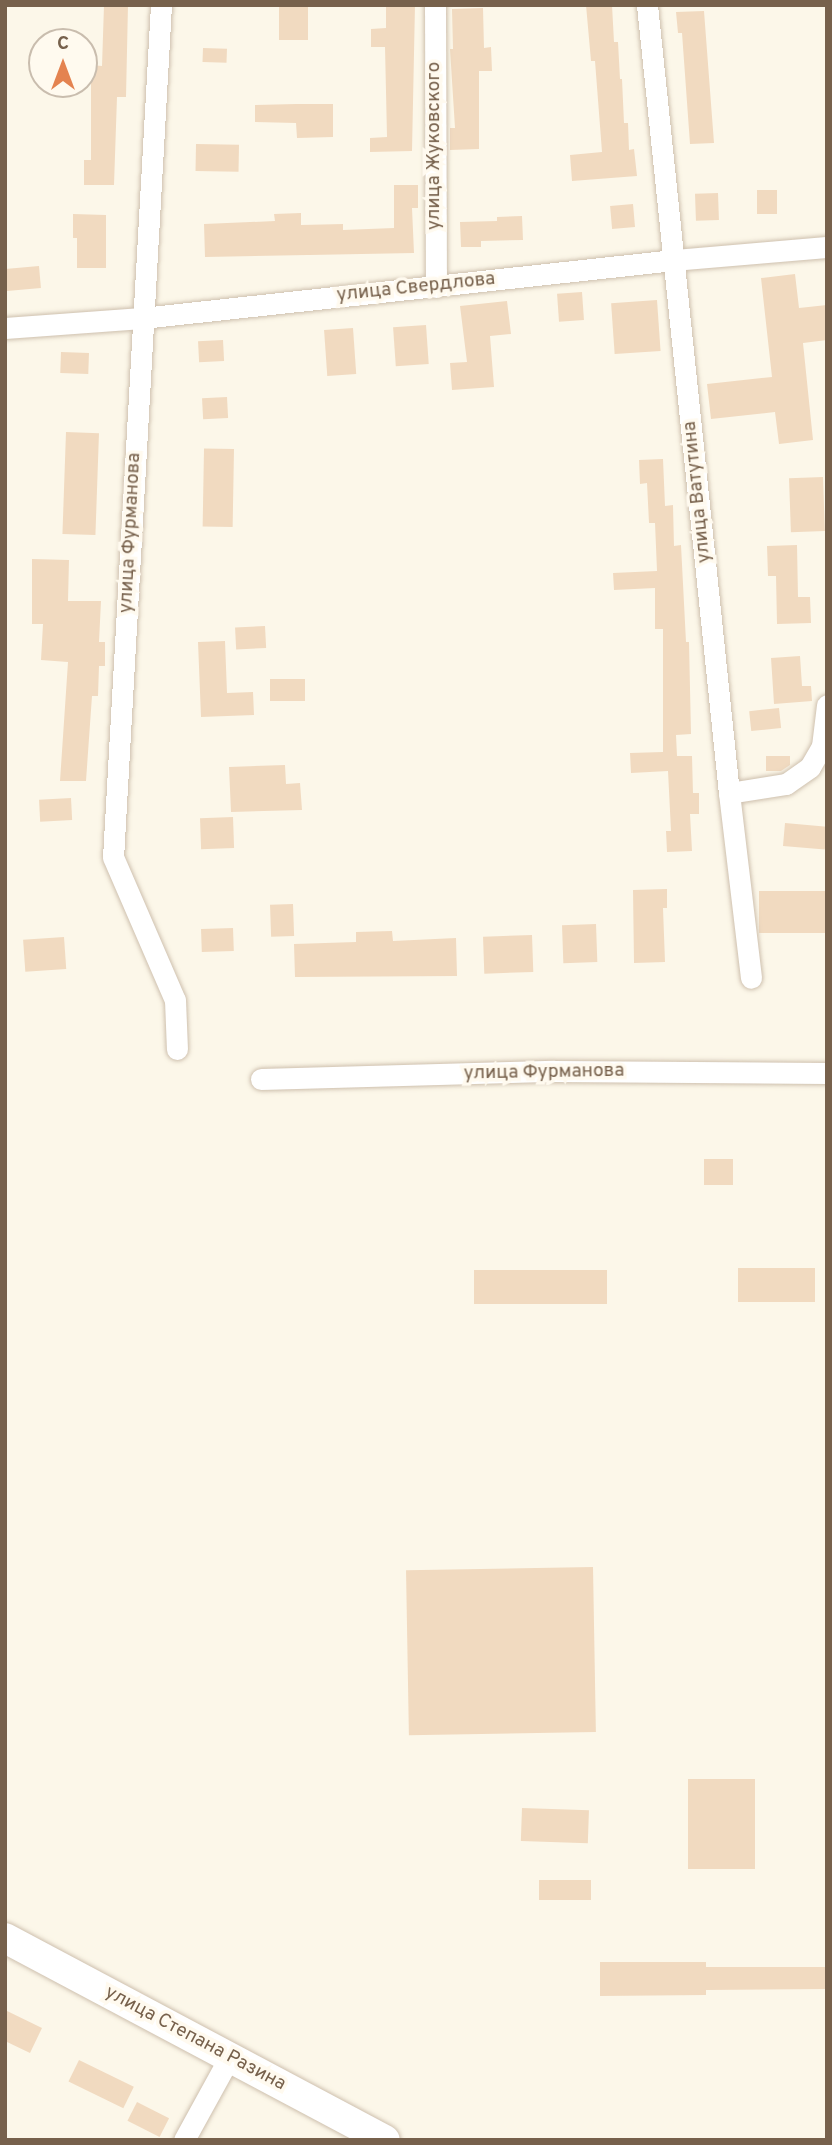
<!DOCTYPE html>
<html>
<head>
<meta charset="utf-8">
<style>
  body { margin:0 }
  #map { position:relative; width:832px; height:2145px; overflow:hidden; background:#fcf7e9; font-family:Overpass,sans-serif }
  div>[style] { position:absolute }
  [style*='--x'] { left:calc(var(--x)*1px); top:calc(var(--y)*1px); width:calc(var(--w)*1px); rotate:calc(var(--a)*1deg) }
  .building>* { inset:0; background:#f1dac0; transform-origin:0 0 }
  .roads { filter:drop-shadow(0 0 2px #cec0ae) drop-shadow(0 0 2px #cec0ae) }
  .street>* { height:21px; margin:-10.5px; padding:0 10.5px; transform-origin:10.5px; border-radius:10.5px; background:#fff }
  .secondary>* { height:30px; margin:-15px; padding:0 15px; transform-origin:15px; border-radius:15px; background:#fff }
  span { translate:-50% -50%; white-space:nowrap; text-align:center; line-height:1.15; -webkit-text-stroke:7px #fffaef; paint-order:stroke }
  .street-label { font-size:19px; color:#77614c }
  .frame { position:absolute; inset:0; border:7px solid #77614c; pointer-events:none }
  .north { position:absolute; left:28px; top:28px; width:70px; height:70px; box-sizing:border-box; background:#fffaef; border:2px solid #c9bdae; border-radius:50%; rotate:0deg; font-size:19px; font-weight:700; line-height:28px; text-align:center; color:#77614c }
  .north::after { content:''; display:block; margin:auto; width:24px; height:32px; background:#e48350; clip-path:polygon(50% 0,100% 100%,50% 72%,0 100%) }
</style>
</head>
<body>
<div id="map">
  <div class="building">
    <div style="clip-path:polygon(104px 5px,128px 5px,126px 97px,117px 97px,114px 185px,84px 185px,84px 160px,91px 160px,91px 65px,102px 66px)"></div>
    <div style="left:279px;top:5px;width:29px;height:35px"></div>
    <div style="clip-path:polygon(386px 5px,415px 5px,412px 151px,370px 152px,370px 138px,387px 137px,385px 47px,371px 47px,371px 29px,386px 28px)"></div>
    <div style="clip-path:polygon(586px 5px,612px 5px,614px 42px,618px 42px,620px 79px,622px 79px,624px 123px,628px 123px,629px 150px,634px 149px,637px 176px,572px 181px,570px 155px,602px 152px,595px 61px,591px 61px)"></div>
    <div style="clip-path:polygon(483px 8px,484px 48px,491px 47px,492px 71px,479px 71px,479px 149px,450px 150px,450px 128px,455px 128px,450px 49px,453px 49px,452px 9px)"></div>
    <div style="clip-path:polygon(704px 11px,714px 143px,690px 144px,682px 33px,678px 33px,676px 12px)"></div>
    <div style="left:203px;top:48px;width:24px;height:14px;rotate:2deg"></div>
    <div style="clip-path:polygon(296px 104px,333px 104px,333px 137px,297px 138px,296px 123px,255px 122px,255px 105px)"></div>
    <div style="left:196px;top:144px;width:43px;height:27px;rotate:1deg"></div>
    <div style="clip-path:polygon(394px 185px,418px 185px,418px 208px,412px 208px,414px 253px,205px 257px,204px 224px,275px 221px,274px 214px,301px 213px,301px 225px,343px 224px,343px 230px,394px 228px)"></div>
    <div style="left:757px;top:190px;width:20px;height:24px"></div>
    <div style="left:718px;top:193px;width:27px;height:23px;rotate:88deg"></div>
    <div style="left:633px;top:204px;width:23px;height:23px;rotate:85deg"></div>
    <div style="clip-path:polygon(73px 214px,106px 215px,106px 268px,77px 268px,77px 238px,73px 238px)"></div>
    <div style="clip-path:polygon(522px 216px,523px 240px,481px 241px,481px 247px,461px 247px,460px 222px,497px 221px,497px 217px)"></div>
    <div style="left:39px;top:266px;width:22px;height:34px;rotate:85deg"></div>
    <div style="clip-path:polygon(795px 274px,799px 308px,827px 305px,827px 340px,803px 343px,813px 440px,779px 444px,775px 412px,711px 419px,707px 384px,772px 377px,761px 278px)"></div>
    <div style="left:582px;top:292px;width:28px;height:25px;rotate:86deg"></div>
    <div style="left:657px;top:300px;width:51px;height:46px;rotate:86deg"></div>
    <div style="clip-path:polygon(507px 301px,511px 334px,490px 336px,494px 387px,452px 390px,450px 363px,467px 362px,460px 306px)"></div>
    <div style="left:426px;top:325px;width:39px;height:33px;rotate:86deg"></div>
    <div style="left:353px;top:328px;width:46px;height:29px;rotate:86deg"></div>
    <div style="left:223px;top:340px;width:21px;height:25px;rotate:87deg"></div>
    <div style="left:61px;top:352px;width:28px;height:21px;rotate:2deg"></div>
    <div style="left:227px;top:397px;width:21px;height:25px;rotate:87deg"></div>
    <div style="left:66px;top:432px;width:33px;height:102px;rotate:2deg"></div>
    <div style="left:234px;top:449px;width:78px;height:30px;rotate:91deg"></div>
    <div style="clip-path:polygon(663px 459px,665px 506px,673px 505px,674px 546px,681px 545px,686px 642px,689px 642px,691px 734px,676px 735px,677px 756px,692px 756px,693px 793px,699px 793px,699px 814px,690px 814px,692px 851px,667px 852px,666px 831px,671px 831px,668px 771px,631px 773px,630px 753px,663px 752px,663px 629px,655px 629px,655px 588px,614px 590px,613px 573px,657px 571px,655px 523px,649px 523px,647px 483px,640px 484px,639px 460px)"></div>
    <div style="left:823px;top:477px;width:54px;height:34px;rotate:88deg"></div>
    <div style="clip-path:polygon(797px 545px,798px 597px,810px 597px,811px 623px,777px 624px,776px 576px,768px 576px,767px 546px)"></div>
    <div style="clip-path:polygon(32px 559px,69px 560px,68px 601px,101px 601px,99px 642px,105px 642px,105px 666px,99px 666px,98px 696px,92px 696px,86px 781px,60px 781px,68px 662px,41px 660px,43px 624px,32px 624px)"></div>
    <div style="left:265px;top:626px;width:22px;height:30px;rotate:87deg"></div>
    <div style="clip-path:polygon(225px 641px,227px 693px,253px 692px,254px 715px,201px 717px,198px 642px)"></div>
    <div style="clip-path:polygon(800px 656px,802px 686px,811px 686px,812px 701px,774px 704px,771px 658px)"></div>
    <div style="left:305px;top:679px;width:22px;height:35px;rotate:90deg"></div>
    <div style="left:779px;top:708px;width:20px;height:30px;rotate:84deg"></div>
    <div style="clip-path:polygon(766px 756px,790px 756px,790px 765px,781px 771px,766px 771px)"></div>
    <div style="clip-path:polygon(285px 765px,286px 784px,300px 783px,302px 810px,231px 812px,229px 767px)"></div>
    <div style="left:71px;top:798px;width:22px;height:32px;rotate:87deg"></div>
    <div style="left:233px;top:817px;width:31px;height:33px;rotate:88deg"></div>
    <div style="left:785px;top:823px;width:42px;height:23px;rotate:5deg"></div>
    <div style="clip-path:polygon(667px 889px,667px 908px,663px 908px,665px 962px,634px 963px,633px 890px)"></div>
    <div style="left:827px;top:891px;width:42px;height:68px;rotate:90deg"></div>
    <div style="left:293px;top:904px;width:32px;height:23px;rotate:88deg"></div>
    <div style="left:596px;top:924px;width:38px;height:34px;rotate:88deg"></div>
    <div style="left:233px;top:928px;width:23px;height:32px;rotate:88deg"></div>
    <div style="clip-path:polygon(392px 931px,393px 941px,456px 938px,457px 976px,295px 977px,294px 944px,356px 942px,356px 932px)"></div>
    <div style="left:532px;top:935px;width:37px;height:49px;rotate:88deg"></div>
    <div style="left:64px;top:937px;width:32px;height:41px;rotate:86deg"></div>
    <div style="left:704px;top:1159px;width:29px;height:26px"></div>
    <div style="left:738px;top:1268px;width:77px;height:34px"></div>
    <div style="left:607px;top:1270px;width:34px;height:133px;rotate:90deg"></div>
    <div style="left:593px;top:1567px;width:165px;height:187px;rotate:89deg"></div>
    <div style="left:755px;top:1779px;width:90px;height:67px;rotate:90deg"></div>
    <div style="left:522px;top:1808px;width:67px;height:33px;rotate:2deg"></div>
    <div style="left:591px;top:1880px;width:20px;height:52px;rotate:90deg"></div>
    <div style="clip-path:polygon(600px 1962px,706px 1962px,706px 1967px,827px 1967px,827px 1989px,706px 1990px,706px 1995px,600px 1996px)"></div>
    <div style="clip-path:polygon(5px 2010px,42px 2028px,30px 2053px,5px 2041px)"></div>
    <div style="left:79px;top:2060px;width:61px;height:24px;rotate:26deg"></div>
    <div style="left:137px;top:2102px;width:36px;height:21px;rotate:27deg"></div>
  </div>
  <div class="roads">
    <div class="street">
      <div style="--x:161;--y:5;--w:853;--a:93.22"></div>
      <div style="--x:113;--y:857;--w:156;--a:66.6"></div>
      <div style="--x:175;--y:1000;--w:49;--a:87.7"></div>
      <div style="--x:435;--y:5;--w:282;--a:89.8"></div>
      <div style="--x:647;--y:5;--w:792;--a:84.06"></div>
      <div style="--x:729;--y:793;--w:186;--a:83.2"></div>
      <div style="--x:5;--y:328;--w:137;--a:-4.2"></div>
      <div style="--x:142;--y:318;--w:535;--a:-6.22"></div>
      <div style="--x:674;--y:260;--w:154;--a:-4.9"></div>
      <div style="--x:729;--y:793;--w:58;--a:-9"></div>
      <div style="--x:786;--y:784;--w:29;--a:-35"></div>
      <div style="--x:810;--y:767;--w:24;--a:-60"></div>
      <div style="--x:822;--y:746;--w:41;--a:-83"></div>
      <div style="--x:261;--y:1079;--w:293;--a:-1.6"></div>
      <div style="--x:554;--y:1071;--w:273;--a:0.4"></div>
      <div style="--x:184;--y:2140;--w:94;--a:-61.2"></div>
    </div>
    <div class="secondary">
      <div style="--x:5;--y:1938;--w:430;--a:28"></div>
    </div>
  </div>
  <div class="street-label">
    <span style="left:435px;top:146px;rotate:-90deg">улица Жуковского</span>
    <span style="left:416px;top:288px;rotate:-6deg">улица Свердлова</span>
    <span style="left:698px;top:492px;rotate:-96deg">улица Ватутина</span>
    <span style="left:131px;top:533px;rotate:-87deg">улица Фурманова</span>
    <span style="left:544px;top:1073px;rotate:-1deg">улица Фурманова</span>
    <span style="left:195px;top:2039px;rotate:28deg">улица Степана Разина</span>
  </div>
  <div class="frame"></div>
  <div class="north">С</div>
</div>
</body>
</html>
